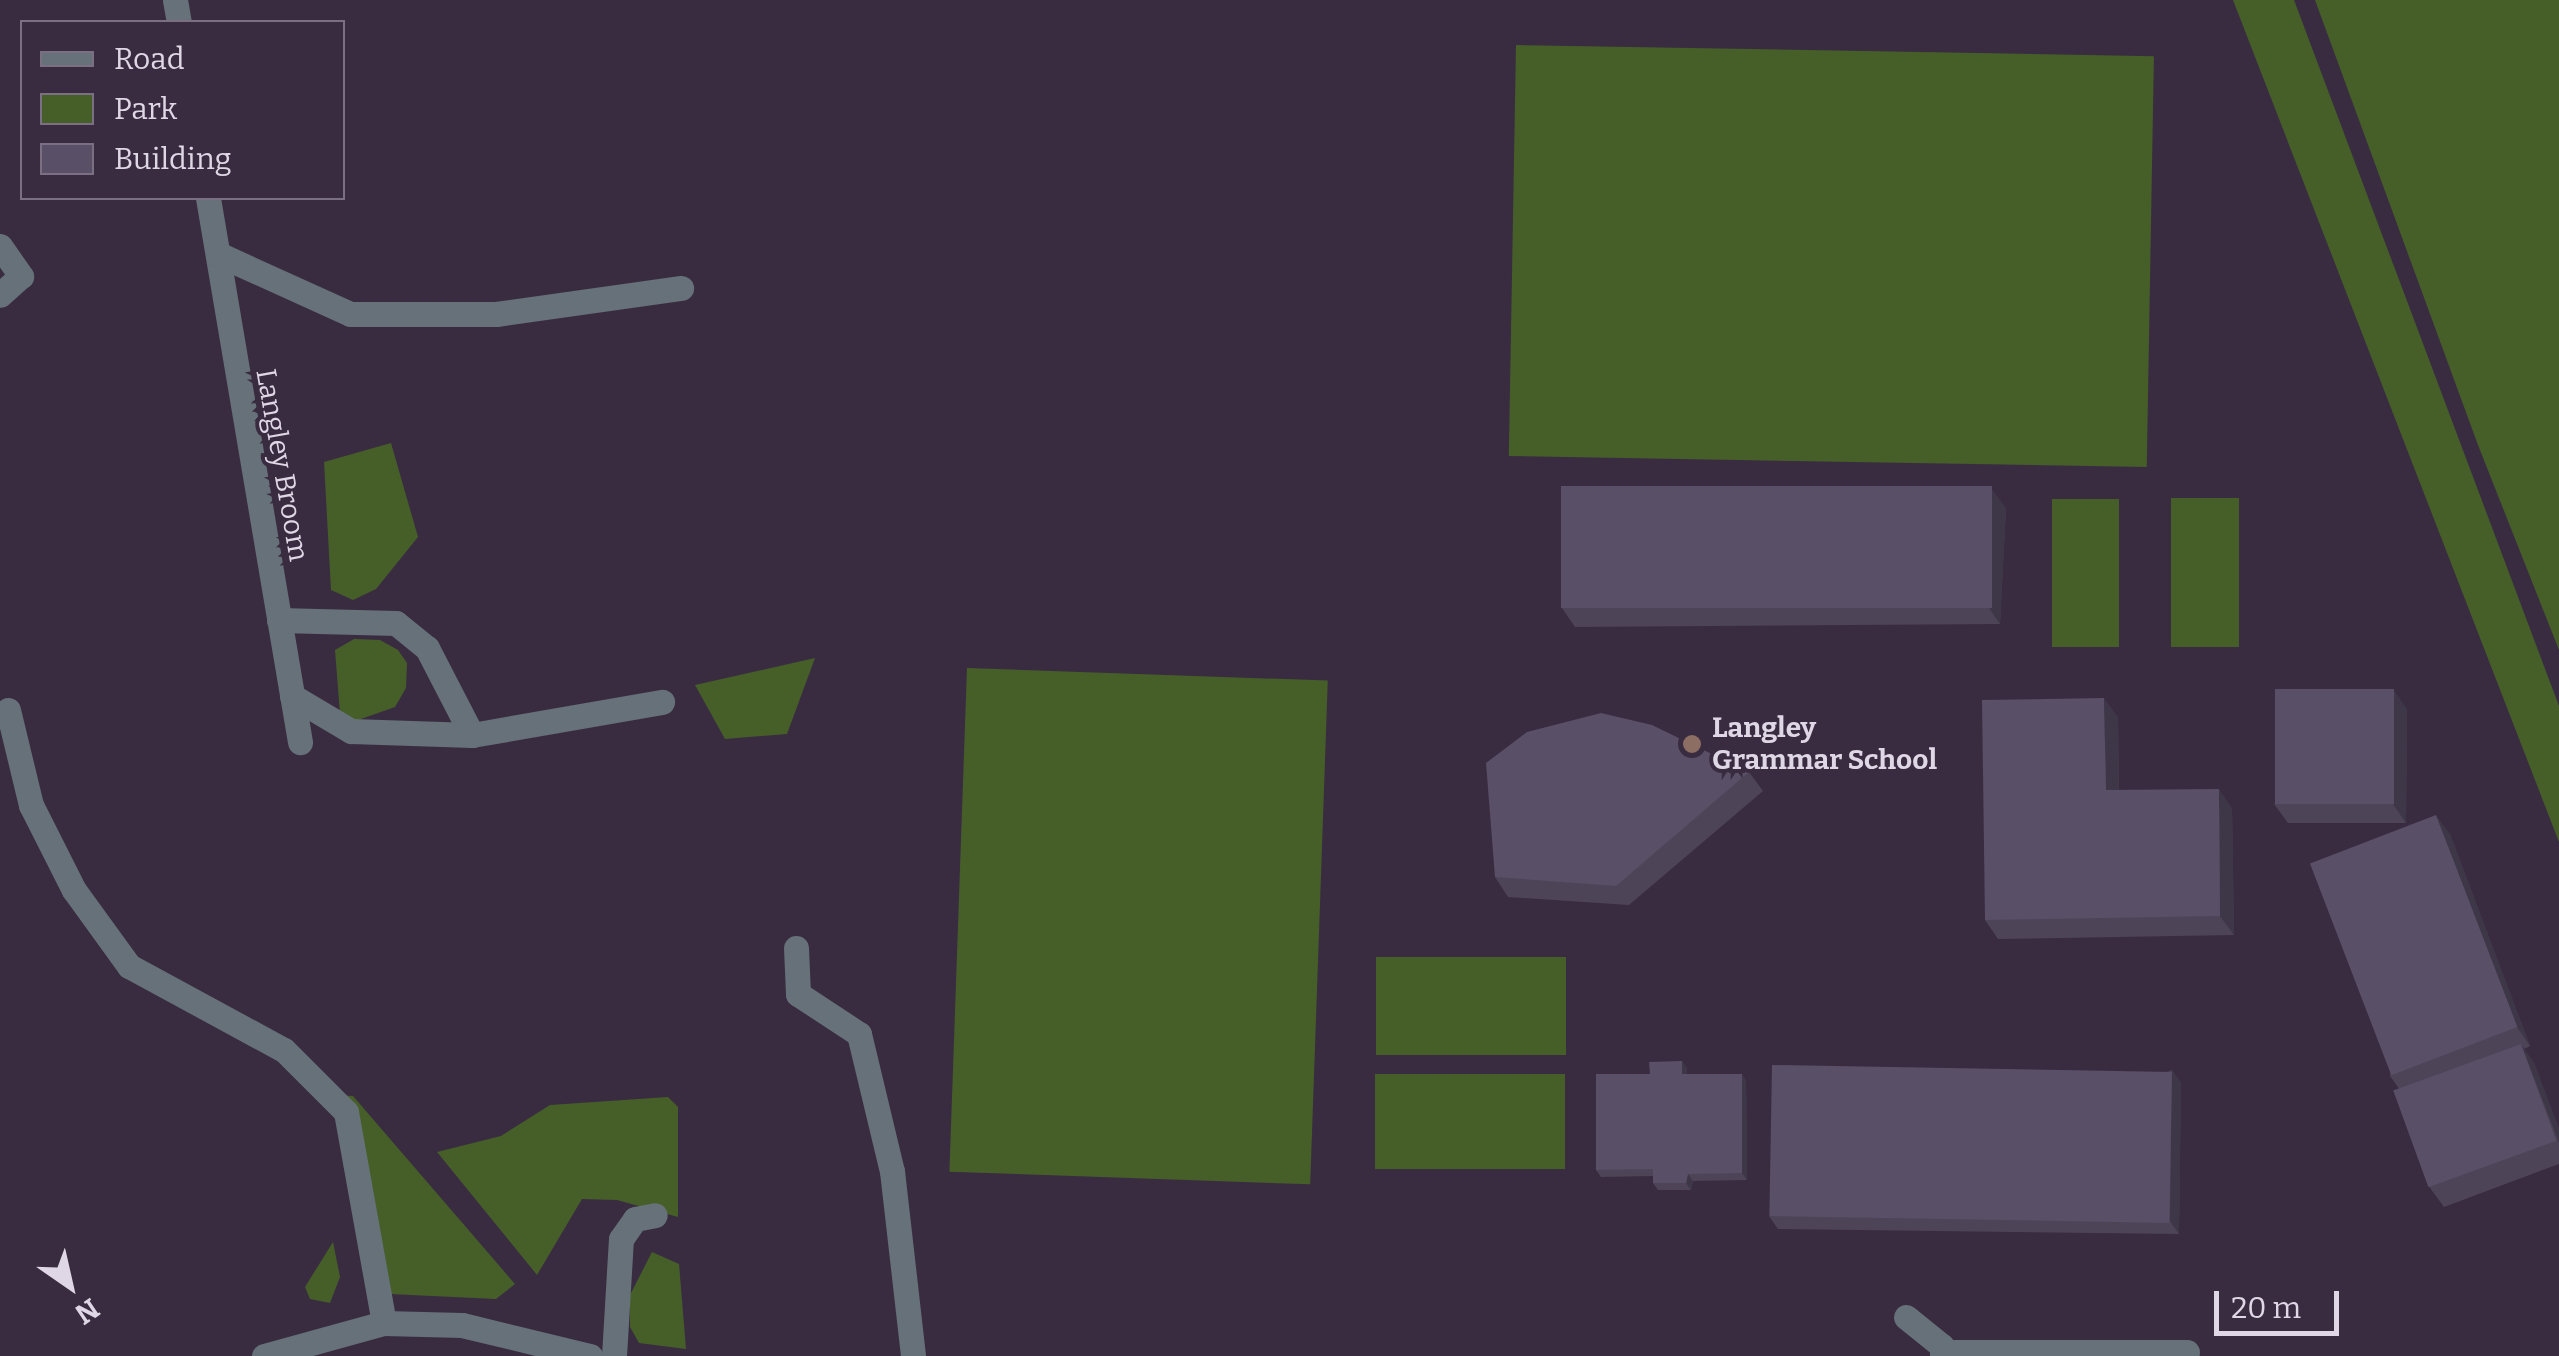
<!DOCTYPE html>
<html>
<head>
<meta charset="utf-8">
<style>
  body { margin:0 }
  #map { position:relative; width:2559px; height:1356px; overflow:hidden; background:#392c41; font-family:Bitter,serif }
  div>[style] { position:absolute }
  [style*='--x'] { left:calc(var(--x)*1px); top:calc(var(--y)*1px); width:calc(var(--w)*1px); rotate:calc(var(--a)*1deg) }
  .green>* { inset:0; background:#465f29; transform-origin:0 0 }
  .minor>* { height:25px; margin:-12.5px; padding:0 12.5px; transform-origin:12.5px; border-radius:12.5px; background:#667179 }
  .wall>* { inset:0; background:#4d4458 }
  .shaded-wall>* { inset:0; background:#3e3747 }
  .building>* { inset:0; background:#594f66; transform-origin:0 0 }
  .dots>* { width:28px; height:28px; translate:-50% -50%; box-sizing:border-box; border:5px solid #392c41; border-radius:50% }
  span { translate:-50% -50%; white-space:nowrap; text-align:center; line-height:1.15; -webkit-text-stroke:8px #392c41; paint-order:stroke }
  .street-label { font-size:28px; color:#dfd7e5 }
  .poi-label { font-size:28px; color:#dfd7e5; font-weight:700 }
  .left { translate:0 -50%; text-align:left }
  .legend { position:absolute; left:20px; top:20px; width:325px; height:180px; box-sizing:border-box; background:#392c41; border:2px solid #7b7083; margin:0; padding:12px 18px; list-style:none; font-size:30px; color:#dfd7e5 }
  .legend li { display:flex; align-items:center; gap:20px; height:50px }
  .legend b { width:50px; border:2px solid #7b7083 }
  .north { position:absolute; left:20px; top:1236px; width:100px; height:100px; -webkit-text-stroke:8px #392c41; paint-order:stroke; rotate:146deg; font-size:28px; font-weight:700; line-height:40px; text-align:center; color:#dfd7e5 }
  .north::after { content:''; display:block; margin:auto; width:35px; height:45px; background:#dfd7e5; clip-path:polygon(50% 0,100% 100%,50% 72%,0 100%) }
  .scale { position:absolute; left:2214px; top:1291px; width:125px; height:45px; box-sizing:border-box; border:5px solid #dfd7e5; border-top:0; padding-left:12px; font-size:30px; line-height:35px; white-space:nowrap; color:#dfd7e5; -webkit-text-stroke:8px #392c41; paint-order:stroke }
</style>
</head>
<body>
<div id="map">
  <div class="green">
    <div style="clip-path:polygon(2233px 0,2294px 0,2559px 706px,2559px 842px)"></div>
    <div style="clip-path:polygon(2315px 0,2559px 0,2559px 650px,2478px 445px)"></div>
    <div style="left:1516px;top:45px;width:638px;height:411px;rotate:1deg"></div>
    <div style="clip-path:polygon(391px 443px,418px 537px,376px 589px,353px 600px,331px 590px,324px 462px)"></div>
    <div style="left:2171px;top:498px;width:68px;height:149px"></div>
    <div style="left:2052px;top:499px;width:67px;height:148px"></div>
    <div style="clip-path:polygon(354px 639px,380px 640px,398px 650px,407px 663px,406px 688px,395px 707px,341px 726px,335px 650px)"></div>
    <div style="clip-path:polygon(815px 658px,787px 734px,725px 739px,695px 685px)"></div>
    <div style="left:967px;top:668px;width:361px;height:504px;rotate:2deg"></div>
    <div style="left:1376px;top:957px;width:190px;height:98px"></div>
    <div style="left:1375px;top:1074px;width:190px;height:95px"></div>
    <div style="clip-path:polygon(331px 1095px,353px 1096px,515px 1284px,496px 1299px,390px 1294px)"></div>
    <div style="clip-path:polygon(668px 1097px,678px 1107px,678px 1217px,617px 1200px,582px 1199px,537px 1275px,437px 1152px,501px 1136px,550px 1105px)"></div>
    <div style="clip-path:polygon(333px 1242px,340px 1277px,330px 1303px,310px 1299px,305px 1287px)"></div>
    <div style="clip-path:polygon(652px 1252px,679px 1264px,686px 1349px,639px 1343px,630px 1327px,630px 1295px)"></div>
  </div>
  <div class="minor">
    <div style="--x:175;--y:0;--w:22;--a:80"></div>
    <div style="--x:208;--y:198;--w:552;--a:80.4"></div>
    <div style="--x:0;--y:246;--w:37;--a:55"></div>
    <div style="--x:21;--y:276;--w:28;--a:138"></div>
    <div style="--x:218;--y:254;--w:145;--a:24.4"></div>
    <div style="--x:350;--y:314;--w:146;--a:0"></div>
    <div style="--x:496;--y:314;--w:187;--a:-8"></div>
    <div style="--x:279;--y:620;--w:117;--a:1.5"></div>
    <div style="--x:396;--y:623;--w:40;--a:39"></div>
    <div style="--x:427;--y:648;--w:98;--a:62.7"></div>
    <div style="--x:292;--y:696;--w:69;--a:30.7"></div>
    <div style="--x:351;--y:731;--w:121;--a:1.9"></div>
    <div style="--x:472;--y:735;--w:193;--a:-9.9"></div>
    <div style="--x:8;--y:710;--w:98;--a:76.4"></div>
    <div style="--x:31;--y:805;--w:95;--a:63.2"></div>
    <div style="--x:74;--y:890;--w:94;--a:54.1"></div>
    <div style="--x:129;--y:966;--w:176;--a:28.5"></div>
    <div style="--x:284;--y:1050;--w:88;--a:45"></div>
    <div style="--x:346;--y:1112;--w:214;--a:79.8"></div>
    <div style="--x:796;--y:948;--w:46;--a:87.5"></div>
    <div style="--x:798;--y:994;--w:73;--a:33.3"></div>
    <div style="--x:859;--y:1034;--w:141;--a:76.5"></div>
    <div style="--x:892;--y:1171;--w:186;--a:83.5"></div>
    <div style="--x:1906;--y:1317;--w:46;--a:38.9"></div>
    <div style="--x:1942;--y:1346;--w:10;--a:90"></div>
    <div style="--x:1942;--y:1352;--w:245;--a:0"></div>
    <div style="--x:264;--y:1356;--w:124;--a:-15.4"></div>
    <div style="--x:384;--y:1323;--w:78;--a:1.5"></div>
    <div style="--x:462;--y:1325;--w:132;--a:13.6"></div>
    <div style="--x:614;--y:1356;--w:117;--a:-86.6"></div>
    <div style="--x:621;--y:1239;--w:24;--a:-55"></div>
    <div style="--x:635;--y:1219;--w:20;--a:-11"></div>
  </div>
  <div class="wall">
    <div style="clip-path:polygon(2006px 508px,2000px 624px,1575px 627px,1562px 608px)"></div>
    <div style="clip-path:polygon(2407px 709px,2406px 823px,2288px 823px,2274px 804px)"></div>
    <div style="clip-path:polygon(2118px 717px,2119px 790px,2232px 808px,2234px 935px,1998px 939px,1985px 920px)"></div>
    <div style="clip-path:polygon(1749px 772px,1763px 791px,1629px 905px,1508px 897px,1495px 877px)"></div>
    <div style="clip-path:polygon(2450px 834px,2530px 1046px,2524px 1049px,2534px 1063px,2559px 1129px,2559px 1164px,2444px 1207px,2430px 1188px,2400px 1090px,2390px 1076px)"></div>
    <div style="clip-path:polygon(1682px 1061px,1687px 1068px,1687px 1074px,1746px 1080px,1747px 1180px,1693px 1181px,1691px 1190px,1658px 1190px,1653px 1183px,1653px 1176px,1601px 1177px,1596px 1170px,1650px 1074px)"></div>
    <div style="clip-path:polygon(2172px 1070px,2181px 1083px,2179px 1234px,1778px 1229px,1769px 1216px)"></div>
  </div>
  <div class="shaded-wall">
    <div style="clip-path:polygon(1992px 489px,2006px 508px,2000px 624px,1987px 605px)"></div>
    <div style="clip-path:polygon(2394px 690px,2407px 709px,2406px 823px,2393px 804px)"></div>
    <div style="clip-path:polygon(2104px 698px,2118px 717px,2119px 809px,2106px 790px)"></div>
    <div style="clip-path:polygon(2219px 789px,2232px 808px,2234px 935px,2220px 916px)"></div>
    <div style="clip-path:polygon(2436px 815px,2450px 834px,2530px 1046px,2517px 1027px)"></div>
    <div style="clip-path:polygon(2521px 1044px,2534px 1063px,2559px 1129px,2559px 1143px)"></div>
    <div style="clip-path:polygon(1682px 1061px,1687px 1068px,1687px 1081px,1682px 1074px)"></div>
    <div style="clip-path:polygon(2172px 1070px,2181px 1083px,2179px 1234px,2170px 1221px)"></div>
    <div style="clip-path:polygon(1742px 1074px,1746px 1080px,1747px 1180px,1742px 1173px)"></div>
    <div style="clip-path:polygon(1688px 1174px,1693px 1181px,1691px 1190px,1686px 1183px)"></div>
  </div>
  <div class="building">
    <div style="left:1561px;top:486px;width:431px;height:122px"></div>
    <div style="left:2275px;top:689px;width:119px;height:115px"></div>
    <div style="clip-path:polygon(2104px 698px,2106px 790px,2219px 789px,2220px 916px,1985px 920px,1982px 700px)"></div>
    <div style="clip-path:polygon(1601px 713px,1652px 725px,1749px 772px,1616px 886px,1495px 877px,1486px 763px,1527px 732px)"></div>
    <div style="left:2436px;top:815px;width:227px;height:135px;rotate:69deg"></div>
    <div style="left:2521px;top:1044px;width:103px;height:136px;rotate:70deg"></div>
    <div style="clip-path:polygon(1682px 1061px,1682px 1074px,1742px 1074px,1742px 1173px,1688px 1174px,1686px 1183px,1653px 1183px,1653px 1169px,1596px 1170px,1596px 1074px,1650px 1074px,1649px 1062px)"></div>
    <div style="left:1772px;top:1065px;width:400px;height:151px;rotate:1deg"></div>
  </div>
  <div class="dots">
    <div style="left:1692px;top:744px;background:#8d6e63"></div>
  </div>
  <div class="street-label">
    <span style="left:282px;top:465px;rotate:80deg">Langley Broom</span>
  </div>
  <div class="poi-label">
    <span class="left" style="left:1712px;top:744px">Langley<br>Grammar School</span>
  </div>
  <ul class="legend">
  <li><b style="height:12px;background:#667179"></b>Road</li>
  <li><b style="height:28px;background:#465f29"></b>Park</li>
  <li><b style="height:28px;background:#594f66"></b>Building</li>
  </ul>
  <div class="north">N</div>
  <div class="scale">20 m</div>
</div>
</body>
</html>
